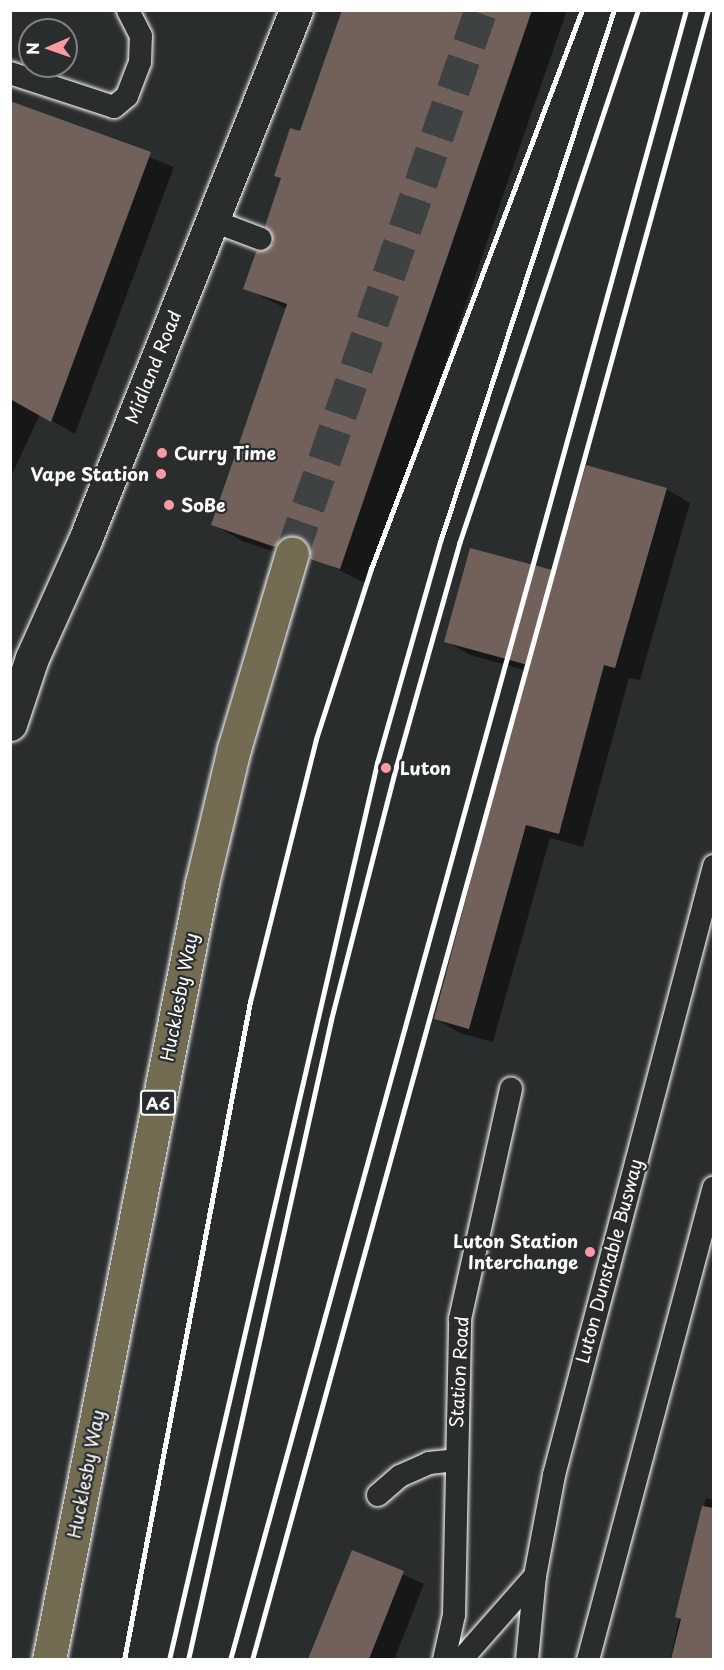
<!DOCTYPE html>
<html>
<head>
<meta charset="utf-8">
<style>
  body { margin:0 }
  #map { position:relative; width:724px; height:1670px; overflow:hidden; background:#2a2d2e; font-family:"Playpen Sans",sans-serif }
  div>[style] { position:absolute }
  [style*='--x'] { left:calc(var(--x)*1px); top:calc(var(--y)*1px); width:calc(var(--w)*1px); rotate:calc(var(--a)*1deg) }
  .shadow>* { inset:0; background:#0007 }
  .building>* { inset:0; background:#72615b }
  .trunk-tunnel>* { height:33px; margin-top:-16.5px; transform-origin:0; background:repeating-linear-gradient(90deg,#3f4243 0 33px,transparent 0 49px) }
  .roads { filter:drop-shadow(0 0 2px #fff) drop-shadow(0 0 2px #fff) }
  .service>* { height:22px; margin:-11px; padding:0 11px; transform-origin:11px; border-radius:11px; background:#2a2d2e }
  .minor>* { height:33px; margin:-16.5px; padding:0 16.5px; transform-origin:16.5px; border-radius:16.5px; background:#2a2d2e }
  .trunk>* { height:33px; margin:-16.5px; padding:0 16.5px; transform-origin:16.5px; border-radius:16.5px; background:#736b52 }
  .rail>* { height:4.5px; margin:-2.25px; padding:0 2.25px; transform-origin:2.25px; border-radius:2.25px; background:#fff }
  .dots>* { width:16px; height:16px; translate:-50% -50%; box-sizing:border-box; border:3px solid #2a2d2e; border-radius:50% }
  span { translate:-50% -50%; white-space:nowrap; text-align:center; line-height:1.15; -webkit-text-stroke:4.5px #2a2d2e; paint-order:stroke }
  .shield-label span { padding:2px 4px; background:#2a2d2e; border:2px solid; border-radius:4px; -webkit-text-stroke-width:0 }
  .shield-label { font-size:16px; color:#fff; font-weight:700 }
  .street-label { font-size:18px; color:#fff }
  .poi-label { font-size:18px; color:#fff; font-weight:700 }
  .left { translate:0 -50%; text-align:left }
  .right { translate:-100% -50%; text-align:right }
  .frame { position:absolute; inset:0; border:12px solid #fff; pointer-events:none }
  .north { position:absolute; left:18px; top:18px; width:60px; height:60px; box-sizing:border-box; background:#2a2d2e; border:2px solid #7f8182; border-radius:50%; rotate:268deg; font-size:16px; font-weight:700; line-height:24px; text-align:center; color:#fff }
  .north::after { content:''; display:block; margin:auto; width:21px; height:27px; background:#ff9aa2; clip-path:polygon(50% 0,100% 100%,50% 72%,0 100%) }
</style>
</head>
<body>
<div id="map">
  <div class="shadow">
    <div style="clip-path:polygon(342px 10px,567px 10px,369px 585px,311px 556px,304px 562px,242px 541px,213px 524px,287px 309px,245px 288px,276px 244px,282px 179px,276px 175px,301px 133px)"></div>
    <div style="clip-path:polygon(10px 102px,174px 167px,75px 434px,40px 414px,10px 479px)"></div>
    <div style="clip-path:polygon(666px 489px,690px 503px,640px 680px,629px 678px,583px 847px,550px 838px,493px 1042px,460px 1033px,436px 1019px,528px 671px,470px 655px,446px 641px,558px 573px)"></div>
    <div style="clip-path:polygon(706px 1498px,714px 1500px,714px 1660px,670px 1660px)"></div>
    <div style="clip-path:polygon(352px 1552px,424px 1584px,394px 1660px,310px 1660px)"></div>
  </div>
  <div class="building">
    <div style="clip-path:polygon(342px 10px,532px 10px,340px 569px,310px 559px,310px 548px,298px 535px,287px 535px,275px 547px,211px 525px,287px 304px,243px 289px,256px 252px,274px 243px,265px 226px,281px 178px,274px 176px,290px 128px,300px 131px)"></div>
    <div style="clip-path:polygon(10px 101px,151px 152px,51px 422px,10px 399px)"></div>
    <div style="clip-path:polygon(586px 465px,667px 488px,615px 668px,604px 665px,559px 834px,526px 825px,469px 1029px,434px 1019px,528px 665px,444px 642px,470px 548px,556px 571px)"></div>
    <div style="clip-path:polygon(702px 1506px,714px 1508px,714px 1659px,671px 1659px,681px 1619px,675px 1617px)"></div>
    <div style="clip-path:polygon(352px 1550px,404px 1571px,369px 1659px,308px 1659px)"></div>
  </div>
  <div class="trunk-tunnel">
    <div style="--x:292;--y:553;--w:575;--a:-70.81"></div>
  </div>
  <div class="roads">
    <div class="service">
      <div style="--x:10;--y:73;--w:109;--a:18.1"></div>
      <div style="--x:114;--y:107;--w:17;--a:-40"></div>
      <div style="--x:127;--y:96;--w:36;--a:-69"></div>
      <div style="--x:140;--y:62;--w:26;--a:-88"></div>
      <div style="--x:141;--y:36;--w:29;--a:-117"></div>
      <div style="--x:211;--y:220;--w:53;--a:20.8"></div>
      <div style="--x:378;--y:1495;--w:29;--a:-41"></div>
      <div style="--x:400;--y:1476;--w:32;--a:-24"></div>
      <div style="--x:429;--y:1463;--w:27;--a:-6"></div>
      <div style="--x:444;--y:1660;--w:46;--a:-77.5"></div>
      <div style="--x:454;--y:1615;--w:296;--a:-88.8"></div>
      <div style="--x:460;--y:1319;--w:236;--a:-77.5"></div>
      <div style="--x:461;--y:1660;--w:112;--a:-48.6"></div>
      <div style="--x:527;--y:1660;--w:84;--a:-84.6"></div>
      <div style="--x:535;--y:1576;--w:103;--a:-79.3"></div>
      <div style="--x:554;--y:1475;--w:630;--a:-75.28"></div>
      <div style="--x:588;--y:1660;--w:489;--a:-75.1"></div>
    </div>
    <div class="minor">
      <div style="--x:10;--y:724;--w:70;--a:-71.6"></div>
      <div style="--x:32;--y:658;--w:129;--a:-65.8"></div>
      <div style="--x:85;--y:540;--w:570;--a:-68.29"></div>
    </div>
    <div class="trunk">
      <div style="--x:49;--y:1660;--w:792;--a:-78.86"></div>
      <div style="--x:202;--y:883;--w:138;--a:-76.6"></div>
      <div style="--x:234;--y:749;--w:204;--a:-73.5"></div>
    </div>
  </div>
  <div class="rail">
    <div style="--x:124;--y:1660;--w:670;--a:-79.16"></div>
    <div style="--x:250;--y:1002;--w:271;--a:-75.9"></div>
    <div style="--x:316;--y:739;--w:179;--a:-72.1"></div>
    <div style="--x:371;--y:569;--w:597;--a:-69.32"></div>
    <div style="--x:169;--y:1660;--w:921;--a:-76.94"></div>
    <div style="--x:377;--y:763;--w:233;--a:-74.1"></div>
    <div style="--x:441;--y:539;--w:557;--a:-71.89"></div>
    <div style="--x:188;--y:1660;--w:656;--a:-77.4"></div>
    <div style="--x:331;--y:1020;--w:261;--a:-75.6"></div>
    <div style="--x:396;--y:767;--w:232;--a:-74.2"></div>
    <div style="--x:459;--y:544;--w:563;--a:-71.47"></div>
    <div style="--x:230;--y:1660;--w:1712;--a:-74.55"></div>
    <div style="--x:252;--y:1660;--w:1712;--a:-74.55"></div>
  </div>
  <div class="dots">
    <div style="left:162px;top:453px;background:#ff9aa2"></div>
    <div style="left:161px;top:474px;background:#ff9aa2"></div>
    <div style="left:169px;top:505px;background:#ff9aa2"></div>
    <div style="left:386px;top:768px;background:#ff9aa2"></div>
    <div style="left:590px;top:1252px;background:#ff9aa2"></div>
  </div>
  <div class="shield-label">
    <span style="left:158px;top:1103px">A6</span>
  </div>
  <div class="street-label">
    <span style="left:153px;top:367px;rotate:-68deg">Midland Road</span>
    <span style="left:179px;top:997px;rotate:-79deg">Hucklesby Way</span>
    <span style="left:609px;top:1261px;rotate:-75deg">Luton Dunstable Busway</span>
    <span style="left:459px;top:1372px;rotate:-87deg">Station Road</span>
    <span style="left:86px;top:1474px;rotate:-79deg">Hucklesby Way</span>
  </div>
  <div class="poi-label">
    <span class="left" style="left:174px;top:453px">Curry Time</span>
    <span class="right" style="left:149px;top:474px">Vape Station</span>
    <span class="left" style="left:181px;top:505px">SoBe</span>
    <span class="left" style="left:400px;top:768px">Luton</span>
    <span class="right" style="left:578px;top:1252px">Luton Station<br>Interchange</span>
  </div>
  <div class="frame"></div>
  <div class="north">N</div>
</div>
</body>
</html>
